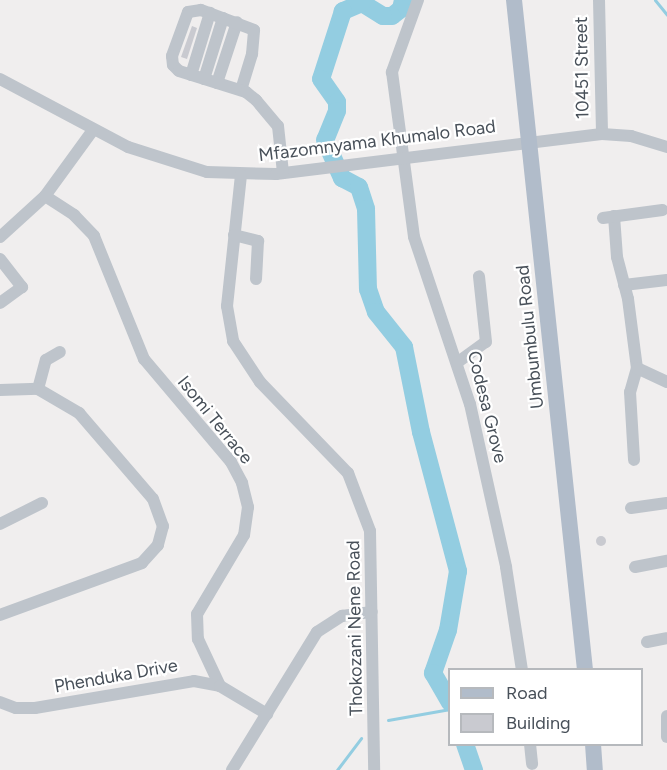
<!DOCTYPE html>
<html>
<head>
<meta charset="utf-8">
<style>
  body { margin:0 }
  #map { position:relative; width:667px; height:770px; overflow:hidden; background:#f0eeee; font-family:Figtree,sans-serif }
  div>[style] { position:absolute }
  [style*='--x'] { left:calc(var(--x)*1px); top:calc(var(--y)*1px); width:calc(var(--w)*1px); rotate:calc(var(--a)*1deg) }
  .stream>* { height:3px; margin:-1.5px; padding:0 1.5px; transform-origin:1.5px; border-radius:1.5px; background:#93cde1 }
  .river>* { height:18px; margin:-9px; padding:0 9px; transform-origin:9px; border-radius:9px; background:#93cde1 }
  .building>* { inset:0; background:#c9cad0 }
  .round { border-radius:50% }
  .minor>* { height:12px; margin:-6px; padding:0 6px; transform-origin:6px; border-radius:6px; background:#bec4cb }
  .major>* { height:16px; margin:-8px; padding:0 8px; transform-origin:8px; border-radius:8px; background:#b1bcca }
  span { translate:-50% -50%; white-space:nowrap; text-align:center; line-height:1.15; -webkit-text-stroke:4.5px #fff; paint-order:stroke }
  .street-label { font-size:18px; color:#485059 }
  .legend { position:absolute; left:448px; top:668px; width:195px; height:78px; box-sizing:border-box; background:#fff; border:2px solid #b6b9bd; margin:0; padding:8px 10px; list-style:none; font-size:18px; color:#485059 }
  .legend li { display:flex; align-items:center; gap:12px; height:30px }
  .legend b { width:30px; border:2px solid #b6b9bd }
</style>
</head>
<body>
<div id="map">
  <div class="stream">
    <div style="--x:655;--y:0;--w:19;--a:51"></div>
    <div style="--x:388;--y:720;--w:63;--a:-10.1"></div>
    <div style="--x:337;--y:770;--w:40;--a:-53"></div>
  </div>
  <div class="river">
    <div style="--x:403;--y:0;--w:9;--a:103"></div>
    <div style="--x:401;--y:9;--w:11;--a:142"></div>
    <div style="--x:392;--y:16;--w:9;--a:180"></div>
    <div style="--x:383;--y:16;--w:25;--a:-148"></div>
    <div style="--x:362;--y:3;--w:21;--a:157"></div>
    <div style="--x:343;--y:11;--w:71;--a:107.9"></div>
    <div style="--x:321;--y:79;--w:28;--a:55"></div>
    <div style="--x:337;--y:102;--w:9;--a:90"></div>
    <div style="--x:337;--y:111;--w:31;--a:112"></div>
    <div style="--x:325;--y:140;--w:42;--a:65.9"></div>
    <div style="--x:342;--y:178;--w:19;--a:28"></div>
    <div style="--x:359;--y:187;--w:23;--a:72"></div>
    <div style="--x:366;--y:209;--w:80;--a:88.6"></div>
    <div style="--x:368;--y:289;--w:24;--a:71"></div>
    <div style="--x:376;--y:312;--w:45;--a:51.3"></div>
    <div style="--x:404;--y:347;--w:87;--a:78.7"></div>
    <div style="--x:421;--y:432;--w:144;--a:75.1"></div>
    <div style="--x:458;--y:571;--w:60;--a:99.6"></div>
    <div style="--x:448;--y:630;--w:46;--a:109.2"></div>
    <div style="--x:433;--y:673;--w:34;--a:60"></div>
    <div style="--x:465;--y:744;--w:28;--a:71"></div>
  </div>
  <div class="building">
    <div style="clip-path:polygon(192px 26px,197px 28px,187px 59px,181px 57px)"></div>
    <div class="round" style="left:596px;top:536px;width:10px;height:10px"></div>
  </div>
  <div class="minor">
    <div style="--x:418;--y:0;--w:77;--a:109.9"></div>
    <div style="--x:392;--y:72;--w:166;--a:82.4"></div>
    <div style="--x:414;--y:237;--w:176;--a:71.5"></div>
    <div style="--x:470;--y:404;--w:167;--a:77.5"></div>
    <div style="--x:506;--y:567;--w:104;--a:81.2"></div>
    <div style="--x:599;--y:0;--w:134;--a:88.7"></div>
    <div style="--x:191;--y:75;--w:65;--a:-73"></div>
    <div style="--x:0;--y:79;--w:145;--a:28"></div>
    <div style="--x:128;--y:147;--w:83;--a:17.6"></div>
    <div style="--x:207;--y:172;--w:69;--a:1.7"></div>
    <div style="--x:276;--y:174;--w:328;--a:-7"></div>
    <div style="--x:602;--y:134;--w:29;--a:4"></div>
    <div style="--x:631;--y:136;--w:38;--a:17"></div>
    <div style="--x:204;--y:79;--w:64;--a:-72.7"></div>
    <div style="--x:217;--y:83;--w:64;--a:-71.8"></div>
    <div style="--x:241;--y:90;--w:38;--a:-73"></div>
    <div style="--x:252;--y:54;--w:24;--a:-85"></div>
    <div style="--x:254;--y:30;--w:57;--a:-159.3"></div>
    <div style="--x:201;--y:10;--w:13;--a:171"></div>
    <div style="--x:188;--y:12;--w:47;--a:110"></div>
    <div style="--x:172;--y:56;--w:9;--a:84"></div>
    <div style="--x:173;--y:65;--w:8;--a:45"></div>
    <div style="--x:179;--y:71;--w:70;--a:17.4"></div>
    <div style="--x:246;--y:92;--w:13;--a:39"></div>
    <div style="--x:256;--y:100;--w:34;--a:50"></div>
    <div style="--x:278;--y:126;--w:47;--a:83.9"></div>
    <div style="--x:241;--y:175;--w:132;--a:96.1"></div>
    <div style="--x:227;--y:306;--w:36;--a:80"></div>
    <div style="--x:233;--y:341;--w:49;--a:56.6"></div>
    <div style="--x:260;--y:382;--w:127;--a:46"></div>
    <div style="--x:348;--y:473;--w:62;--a:69.2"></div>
    <div style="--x:370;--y:531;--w:239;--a:89"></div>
    <div style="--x:45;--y:196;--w:35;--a:33"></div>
    <div style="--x:74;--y:215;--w:29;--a:46"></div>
    <div style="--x:94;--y:236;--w:133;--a:67.9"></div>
    <div style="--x:144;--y:359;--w:135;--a:49.8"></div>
    <div style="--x:231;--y:462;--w:24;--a:62"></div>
    <div style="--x:242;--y:483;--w:25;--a:76"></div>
    <div style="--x:248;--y:507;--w:28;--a:98"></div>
    <div style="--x:244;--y:535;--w:92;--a:120.7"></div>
    <div style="--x:197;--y:614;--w:25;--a:88"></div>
    <div style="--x:198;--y:639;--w:52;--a:64.9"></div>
    <div style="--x:614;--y:216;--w:41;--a:85.8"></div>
    <div style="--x:617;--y:257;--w:43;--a:75.3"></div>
    <div style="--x:628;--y:299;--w:70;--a:82.6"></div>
    <div style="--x:637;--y:368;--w:25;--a:106"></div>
    <div style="--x:630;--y:392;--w:68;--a:86.6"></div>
    <div style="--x:603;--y:218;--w:60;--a:-7.7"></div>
    <div style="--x:234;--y:235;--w:25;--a:14"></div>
    <div style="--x:258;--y:241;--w:38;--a:93"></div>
    <div style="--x:0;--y:237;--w:61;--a:-42.3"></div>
    <div style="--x:45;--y:196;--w:82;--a:-54"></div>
    <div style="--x:0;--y:259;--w:36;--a:52"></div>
    <div style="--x:22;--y:287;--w:27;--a:144"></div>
    <div style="--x:624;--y:285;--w:43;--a:-6.6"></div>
    <div style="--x:458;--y:362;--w:34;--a:-36"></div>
    <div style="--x:486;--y:342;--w:66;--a:-96.1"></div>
    <div style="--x:637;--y:368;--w:33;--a:25"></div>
    <div style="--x:38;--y:389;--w:30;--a:-75"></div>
    <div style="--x:46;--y:360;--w:16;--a:-30"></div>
    <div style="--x:0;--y:390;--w:38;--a:-2"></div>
    <div style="--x:38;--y:389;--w:48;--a:30.3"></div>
    <div style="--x:79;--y:413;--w:113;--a:49.3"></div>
    <div style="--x:153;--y:499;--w:29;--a:70"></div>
    <div style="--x:163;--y:526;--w:20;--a:105"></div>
    <div style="--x:158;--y:545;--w:24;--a:132"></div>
    <div style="--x:142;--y:563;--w:151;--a:159.9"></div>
    <div style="--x:631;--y:508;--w:36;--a:-8"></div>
    <div style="--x:0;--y:524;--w:47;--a:-26.6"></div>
    <div style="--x:635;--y:567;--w:33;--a:-11"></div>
    <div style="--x:647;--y:642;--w:20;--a:-11"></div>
    <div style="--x:0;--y:702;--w:17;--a:21"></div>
    <div style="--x:16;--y:708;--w:19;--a:0"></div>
    <div style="--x:35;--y:708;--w:161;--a:-9.6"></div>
    <div style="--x:194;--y:681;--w:26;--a:11"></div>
    <div style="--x:220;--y:686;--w:55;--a:30.8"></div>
    <div style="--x:667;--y:716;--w:21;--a:90"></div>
    <div style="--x:530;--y:744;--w:20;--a:84"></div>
    <div style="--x:232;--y:770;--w:162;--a:-58.4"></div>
    <div style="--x:317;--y:632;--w:30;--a:-33"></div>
    <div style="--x:342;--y:616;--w:30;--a:-8"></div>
  </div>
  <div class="major">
    <div style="--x:514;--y:0;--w:674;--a:83.95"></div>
    <div style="--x:593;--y:744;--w:26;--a:86"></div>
  </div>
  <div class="street-label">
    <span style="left:582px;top:68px;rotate:-91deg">10451 Street</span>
    <span style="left:377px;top:141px;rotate:-7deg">Mfazomnyama Khumalo Road</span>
    <span style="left:530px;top:337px;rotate:-96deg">Umbumbulu Road</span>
    <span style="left:487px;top:407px;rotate:76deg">Codesa Grove</span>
    <span style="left:215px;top:420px;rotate:51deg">Isomi Terrace</span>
    <span style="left:355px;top:628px;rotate:-91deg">Thokozani Nene Road</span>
    <span style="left:116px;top:676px;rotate:-10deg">Phenduka Drive</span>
  </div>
  <ul class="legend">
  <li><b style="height:8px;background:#b1bcca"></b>Road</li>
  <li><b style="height:16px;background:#c9cad0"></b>Building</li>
  </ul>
</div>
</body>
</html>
